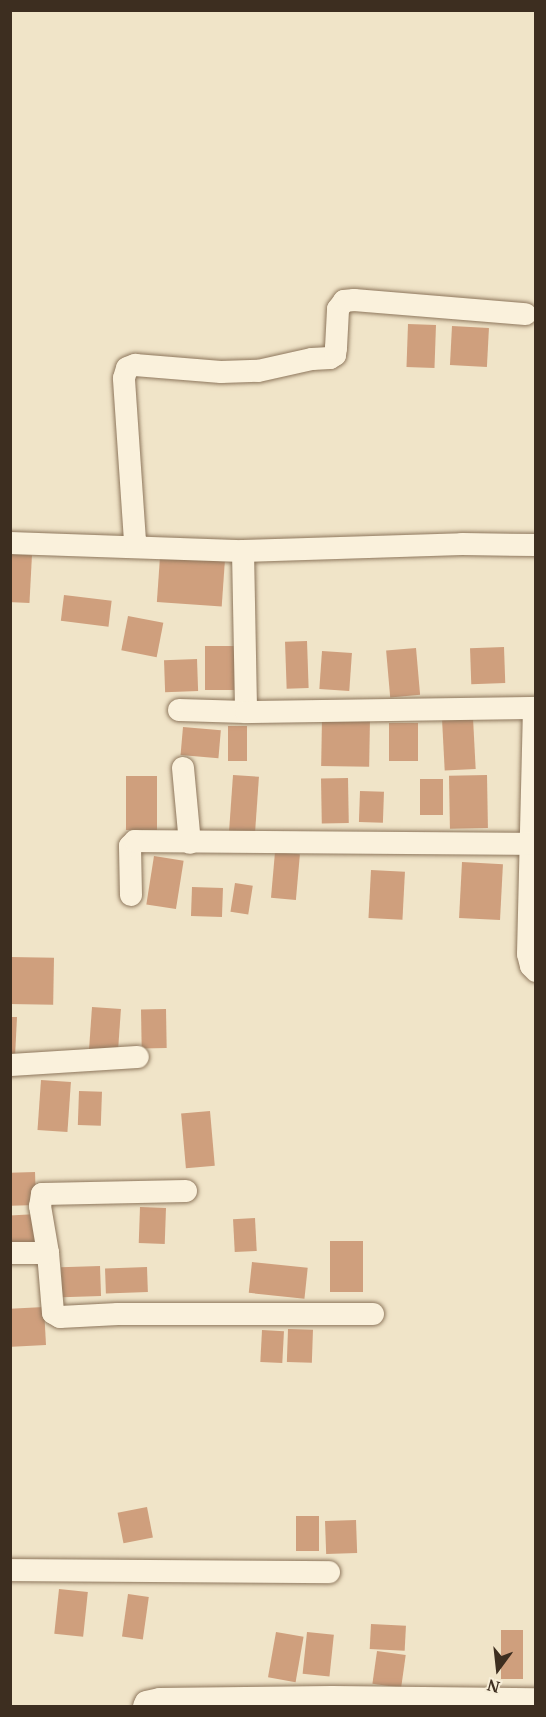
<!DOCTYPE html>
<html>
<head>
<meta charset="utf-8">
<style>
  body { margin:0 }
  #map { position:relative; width:546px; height:1717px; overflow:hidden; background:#f0e4c8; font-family:"PT Serif",serif }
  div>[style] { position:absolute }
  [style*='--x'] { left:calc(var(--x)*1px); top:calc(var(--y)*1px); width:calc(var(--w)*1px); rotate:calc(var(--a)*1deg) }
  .building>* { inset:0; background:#cf9f7d; transform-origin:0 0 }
  .roads { filter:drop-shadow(0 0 2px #8d765c) drop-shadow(0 0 2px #8d765c) }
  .street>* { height:22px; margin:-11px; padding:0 11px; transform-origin:11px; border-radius:11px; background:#faf1dc }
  span { translate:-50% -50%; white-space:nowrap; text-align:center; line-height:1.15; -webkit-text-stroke:5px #f7eed8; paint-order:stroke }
  .frame { position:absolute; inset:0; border:12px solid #3d2e20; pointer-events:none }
  .north { position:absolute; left:468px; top:1639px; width:60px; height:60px; -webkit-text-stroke:4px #f7eed8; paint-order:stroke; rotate:195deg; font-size:16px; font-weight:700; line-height:24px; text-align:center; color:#3d2e20 }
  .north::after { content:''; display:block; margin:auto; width:21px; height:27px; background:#3d2e20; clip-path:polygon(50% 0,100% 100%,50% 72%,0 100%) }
</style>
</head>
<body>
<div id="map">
  <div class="building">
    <div style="left:408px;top:324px;width:28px;height:43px;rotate:2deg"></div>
    <div style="left:452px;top:326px;width:37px;height:39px;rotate:3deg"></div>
    <div style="left:10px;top:554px;width:22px;height:48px;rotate:3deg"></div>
    <div style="left:160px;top:557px;width:65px;height:45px;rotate:4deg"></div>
    <div style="left:64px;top:595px;width:48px;height:26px;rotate:7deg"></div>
    <div style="left:128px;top:616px;width:36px;height:35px;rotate:11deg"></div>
    <div style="left:307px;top:641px;width:47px;height:22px;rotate:88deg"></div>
    <div style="left:205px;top:646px;width:31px;height:44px"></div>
    <div style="left:504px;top:647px;width:36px;height:34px;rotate:88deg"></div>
    <div style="left:416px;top:648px;width:47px;height:30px;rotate:85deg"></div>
    <div style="left:322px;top:651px;width:30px;height:38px;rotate:4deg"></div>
    <div style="left:197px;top:659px;width:32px;height:33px;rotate:88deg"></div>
    <div style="left:322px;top:718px;width:48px;height:48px;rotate:1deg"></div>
    <div style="left:473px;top:718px;width:51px;height:31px;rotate:87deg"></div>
    <div style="left:389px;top:723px;width:29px;height:38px"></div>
    <div style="left:228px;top:726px;width:19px;height:35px"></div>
    <div style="left:183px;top:727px;width:38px;height:28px;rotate:5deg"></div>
    <div style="left:233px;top:775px;width:26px;height:58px;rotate:4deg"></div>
    <div style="left:487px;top:775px;width:53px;height:38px;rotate:89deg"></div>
    <div style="left:126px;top:776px;width:31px;height:54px"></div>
    <div style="left:348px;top:778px;width:45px;height:27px;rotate:89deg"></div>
    <div style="left:420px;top:779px;width:23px;height:36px"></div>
    <div style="left:360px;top:791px;width:24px;height:31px;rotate:2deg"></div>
    <div style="left:275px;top:852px;width:25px;height:46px;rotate:5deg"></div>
    <div style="left:154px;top:856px;width:30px;height:49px;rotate:9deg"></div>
    <div style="left:462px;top:862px;width:41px;height:56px;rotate:3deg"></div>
    <div style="left:371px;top:870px;width:34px;height:48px;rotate:3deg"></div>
    <div style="left:235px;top:883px;width:18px;height:29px;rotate:9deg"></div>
    <div style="left:192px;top:887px;width:31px;height:29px;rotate:2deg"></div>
    <div style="left:10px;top:957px;width:44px;height:47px;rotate:1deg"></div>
    <div style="left:92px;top:1007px;width:29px;height:48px;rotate:4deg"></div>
    <div style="left:166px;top:1009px;width:39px;height:25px;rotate:89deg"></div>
    <div style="clip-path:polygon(10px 1017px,17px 1017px,15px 1057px,10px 1057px)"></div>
    <div style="left:41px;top:1080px;width:30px;height:50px;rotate:4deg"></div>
    <div style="left:79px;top:1091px;width:23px;height:34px;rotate:2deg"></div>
    <div style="left:210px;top:1111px;width:55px;height:29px;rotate:85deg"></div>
    <div style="left:35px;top:1172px;width:33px;height:25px;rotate:88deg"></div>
    <div style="left:140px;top:1207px;width:26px;height:36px;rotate:2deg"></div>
    <div style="left:37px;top:1214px;width:33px;height:27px;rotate:87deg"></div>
    <div style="left:255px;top:1218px;width:33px;height:22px;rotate:87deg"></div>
    <div style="left:330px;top:1241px;width:33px;height:51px"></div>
    <div style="left:252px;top:1262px;width:56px;height:31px;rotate:6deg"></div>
    <div style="left:100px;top:1266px;width:30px;height:39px;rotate:88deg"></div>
    <div style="left:147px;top:1267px;width:25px;height:42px;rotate:88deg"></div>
    <div style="left:44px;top:1307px;width:38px;height:34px;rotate:87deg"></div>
    <div style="left:288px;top:1329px;width:25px;height:33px;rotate:2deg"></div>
    <div style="left:262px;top:1330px;width:22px;height:32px;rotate:3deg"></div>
    <div style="left:147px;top:1507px;width:31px;height:30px;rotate:79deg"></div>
    <div style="left:296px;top:1516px;width:23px;height:35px"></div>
    <div style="left:356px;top:1520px;width:33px;height:31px;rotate:88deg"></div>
    <div style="left:59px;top:1589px;width:29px;height:45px;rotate:6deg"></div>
    <div style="left:128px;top:1594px;width:21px;height:43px;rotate:8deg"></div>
    <div style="left:371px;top:1624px;width:35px;height:25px;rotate:3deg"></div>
    <div style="left:501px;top:1630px;width:22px;height:49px"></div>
    <div style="left:276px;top:1632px;width:28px;height:46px;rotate:10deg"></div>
    <div style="left:307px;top:1632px;width:27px;height:42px;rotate:6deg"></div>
    <div style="left:377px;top:1651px;width:29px;height:33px;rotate:8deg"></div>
  </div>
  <div class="roads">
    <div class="street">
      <div style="--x:10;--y:543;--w:233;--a:2"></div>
      <div style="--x:243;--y:551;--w:219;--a:-1.8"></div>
      <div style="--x:462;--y:544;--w:74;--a:0.8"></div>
      <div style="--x:139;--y:546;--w:6;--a:-129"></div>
      <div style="--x:135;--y:541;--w:163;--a:-93.9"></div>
      <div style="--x:124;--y:378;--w:10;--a:-73"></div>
      <div style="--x:127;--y:368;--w:9;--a:-21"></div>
      <div style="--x:135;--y:365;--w:86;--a:4.7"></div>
      <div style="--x:221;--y:372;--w:37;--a:-2"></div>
      <div style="--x:258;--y:371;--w:55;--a:-12.5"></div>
      <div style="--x:312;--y:359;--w:18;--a:-3"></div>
      <div style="--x:330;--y:358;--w:6;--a:-31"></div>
      <div style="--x:335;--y:355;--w:7;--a:-82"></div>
      <div style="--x:336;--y:348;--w:39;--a:-87"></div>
      <div style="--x:338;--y:309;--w:10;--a:-53"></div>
      <div style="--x:344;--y:301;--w:10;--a:-6"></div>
      <div style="--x:354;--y:300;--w:172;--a:4.7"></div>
      <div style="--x:243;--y:551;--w:161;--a:88.9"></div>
      <div style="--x:534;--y:708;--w:246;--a:91.4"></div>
      <div style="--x:528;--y:954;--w:12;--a:76"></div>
      <div style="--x:531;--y:966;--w:7;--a:45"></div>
      <div style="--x:179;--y:710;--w:67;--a:1.7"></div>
      <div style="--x:246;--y:712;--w:290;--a:-0.8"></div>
      <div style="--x:183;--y:768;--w:75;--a:84.7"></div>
      <div style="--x:131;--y:895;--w:49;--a:-91.2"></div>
      <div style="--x:130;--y:846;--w:7;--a:-45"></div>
      <div style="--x:135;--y:841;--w:401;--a:0.4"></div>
      <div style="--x:10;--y:1065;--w:128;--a:-3.6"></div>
      <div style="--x:186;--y:1191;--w:144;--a:178.8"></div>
      <div style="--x:42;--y:1194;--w:12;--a:99"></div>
      <div style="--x:40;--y:1206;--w:48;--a:80.3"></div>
      <div style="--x:48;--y:1253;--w:60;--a:85.2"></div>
      <div style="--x:53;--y:1313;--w:8;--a:30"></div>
      <div style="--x:60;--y:1317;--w:58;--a:-3"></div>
      <div style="--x:118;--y:1314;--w:255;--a:0"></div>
      <div style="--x:10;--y:1253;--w:38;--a:0"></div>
      <div style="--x:10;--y:1570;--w:319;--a:0.4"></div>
      <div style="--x:144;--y:1706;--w:4;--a:-63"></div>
      <div style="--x:146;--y:1702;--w:14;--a:-12"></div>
      <div style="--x:160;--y:1699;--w:172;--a:-0.7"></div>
      <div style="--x:332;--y:1697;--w:204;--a:0.6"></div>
    </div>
  </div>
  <div class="frame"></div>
  <div class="north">N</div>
</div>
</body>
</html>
